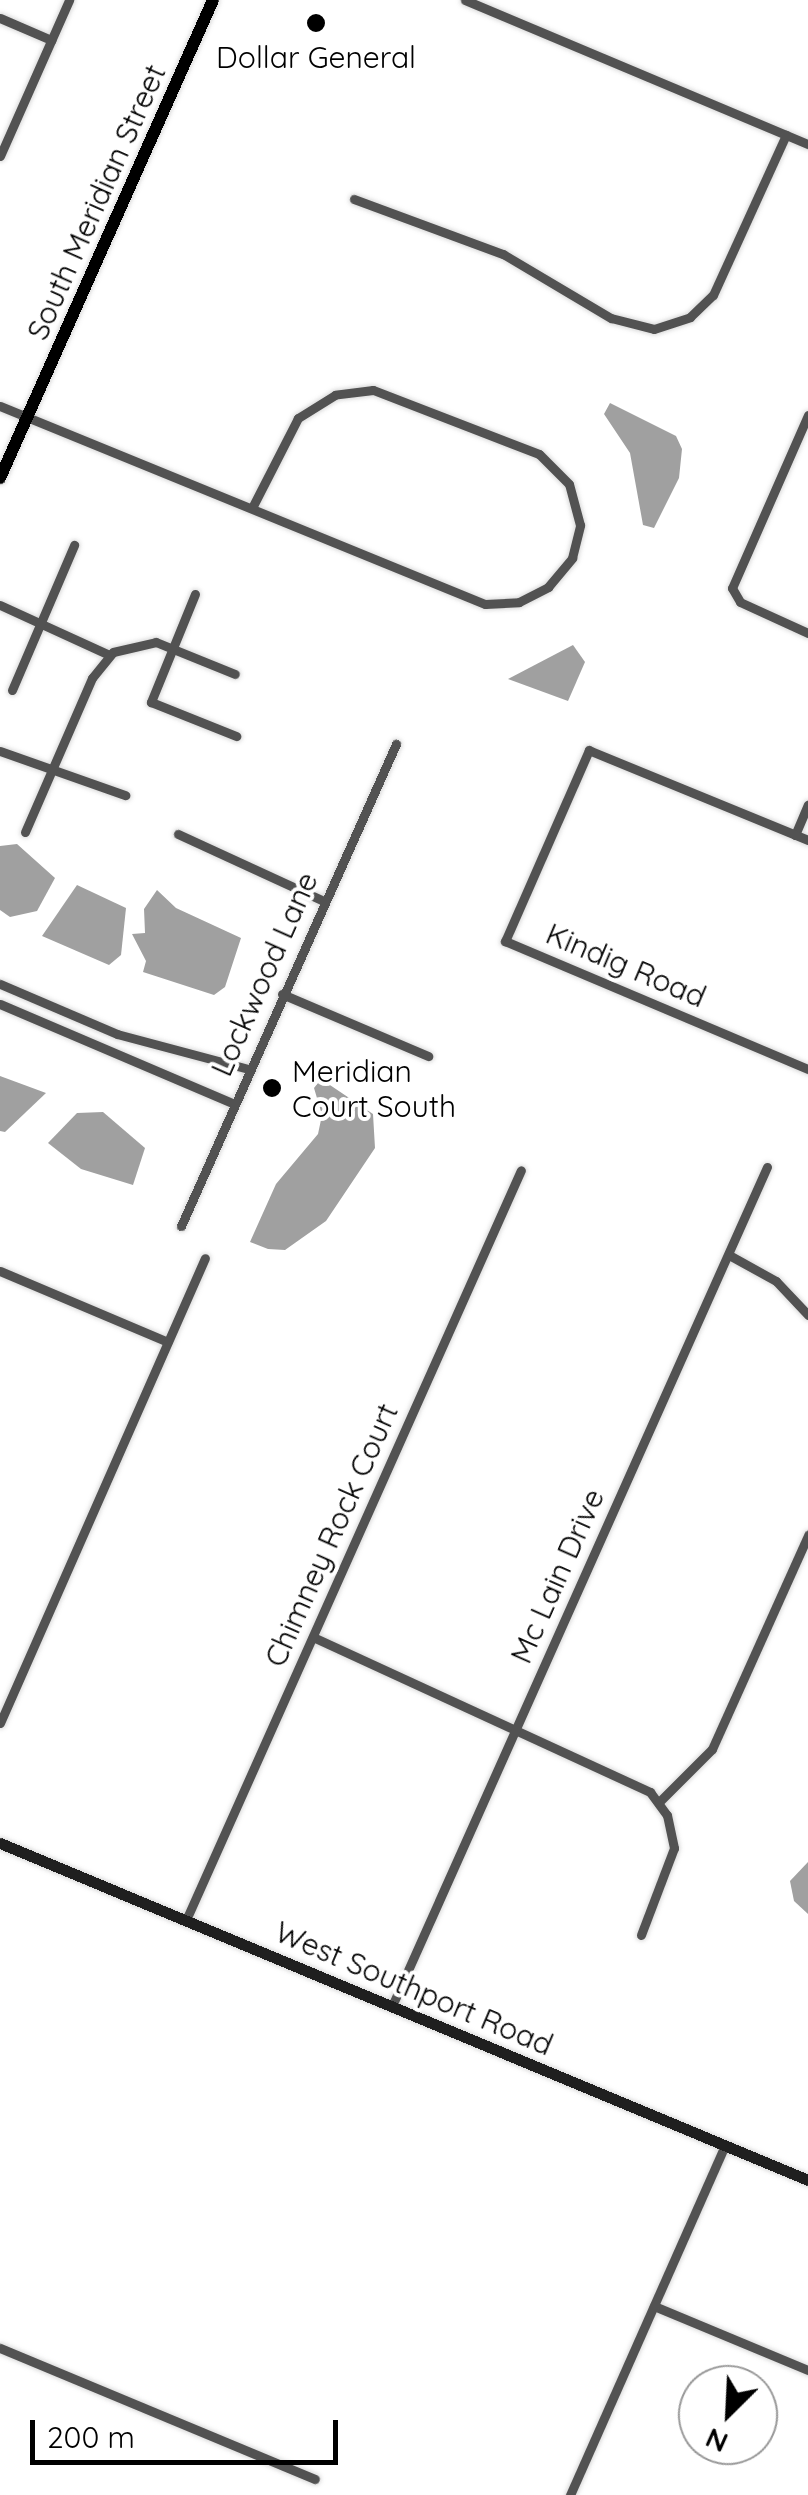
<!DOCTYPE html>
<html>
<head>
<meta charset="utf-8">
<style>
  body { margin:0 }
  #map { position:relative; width:808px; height:2495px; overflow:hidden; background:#fff; font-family:Quicksand,sans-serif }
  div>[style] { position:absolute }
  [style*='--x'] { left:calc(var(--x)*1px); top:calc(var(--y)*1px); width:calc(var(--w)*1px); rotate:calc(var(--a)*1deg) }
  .water>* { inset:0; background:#a0a0a0 }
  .roads { filter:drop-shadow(0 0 2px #dbdbdb) drop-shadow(0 0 2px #dbdbdb) }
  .minor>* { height:9px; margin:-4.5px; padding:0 4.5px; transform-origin:4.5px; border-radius:4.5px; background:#525252 }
  .secondary>* { height:11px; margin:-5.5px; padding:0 5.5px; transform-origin:5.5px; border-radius:5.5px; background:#1f1f1f }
  .primary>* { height:12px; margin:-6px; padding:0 6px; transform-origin:6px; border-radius:6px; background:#000 }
  .dots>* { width:28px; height:28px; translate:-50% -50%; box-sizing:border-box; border:5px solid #fff; border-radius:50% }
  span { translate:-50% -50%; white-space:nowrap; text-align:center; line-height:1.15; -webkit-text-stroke:8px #fff; paint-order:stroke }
  .poi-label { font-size:30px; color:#000 }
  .left { translate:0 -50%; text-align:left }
  .street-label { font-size:30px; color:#000 }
  .north { position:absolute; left:678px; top:2365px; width:100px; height:100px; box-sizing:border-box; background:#fff; border:2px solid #999; border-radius:50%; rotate:204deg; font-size:28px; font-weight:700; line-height:40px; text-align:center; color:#000 }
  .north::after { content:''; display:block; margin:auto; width:35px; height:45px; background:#000; clip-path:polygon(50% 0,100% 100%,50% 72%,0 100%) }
  .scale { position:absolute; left:30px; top:2420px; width:308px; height:45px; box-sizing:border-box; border:5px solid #000; border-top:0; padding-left:12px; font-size:30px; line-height:35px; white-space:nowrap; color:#000; -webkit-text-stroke:8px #fff; paint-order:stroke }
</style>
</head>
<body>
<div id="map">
  <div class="water">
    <div style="clip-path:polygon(610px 403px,676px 436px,682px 449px,679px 478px,654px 528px,643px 525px,630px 453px,604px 414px)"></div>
    <div style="clip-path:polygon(573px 645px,585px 662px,568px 701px,508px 679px)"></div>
    <div style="clip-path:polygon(17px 844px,55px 878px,37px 911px,10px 917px,0 910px,0 846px)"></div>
    <div style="clip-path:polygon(77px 885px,126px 908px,121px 955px,109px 965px,42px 936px)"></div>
    <div style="clip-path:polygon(157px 890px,176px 908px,241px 938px,225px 987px,214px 995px,143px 972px,146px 961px,132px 934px,145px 933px,144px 909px)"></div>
    <div style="clip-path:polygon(0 1076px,46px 1093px,5px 1132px,0 1131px)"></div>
    <div style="clip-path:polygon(321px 1079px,373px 1114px,375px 1148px,326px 1221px,285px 1250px,268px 1249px,250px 1242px,276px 1184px,318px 1134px,322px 1115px,314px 1088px)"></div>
    <div style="clip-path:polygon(103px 1112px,145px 1148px,133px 1185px,81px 1169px,48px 1143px,77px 1113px)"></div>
    <div style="clip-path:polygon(808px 1862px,808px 1914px,794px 1901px,790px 1881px)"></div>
  </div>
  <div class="roads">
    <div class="minor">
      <div style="--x:465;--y:0;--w:372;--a:22.8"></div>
      <div style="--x:0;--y:18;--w:56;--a:23.3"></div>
      <div style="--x:0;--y:156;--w:171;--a:-66.1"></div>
      <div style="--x:354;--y:199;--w:159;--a:20.3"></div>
      <div style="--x:503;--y:254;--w:126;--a:30.7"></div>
      <div style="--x:611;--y:318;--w:44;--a:14.3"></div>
      <div style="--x:654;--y:329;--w:38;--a:-18"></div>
      <div style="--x:690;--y:317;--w:32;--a:-44"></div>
      <div style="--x:713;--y:295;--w:176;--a:-65.5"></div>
      <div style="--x:0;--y:406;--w:524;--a:22.21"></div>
      <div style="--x:485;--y:604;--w:34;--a:-3"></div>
      <div style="--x:519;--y:602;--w:33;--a:-27"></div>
      <div style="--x:548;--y:587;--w:38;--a:-50"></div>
      <div style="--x:572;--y:558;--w:34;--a:-76"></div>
      <div style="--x:580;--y:525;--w:42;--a:-105"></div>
      <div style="--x:569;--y:484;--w:42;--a:-135"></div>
      <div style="--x:539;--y:454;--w:178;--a:-158.9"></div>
      <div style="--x:373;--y:390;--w:38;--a:173"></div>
      <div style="--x:335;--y:395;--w:44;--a:148.1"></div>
      <div style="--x:298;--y:418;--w:101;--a:117.1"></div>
      <div style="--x:808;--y:415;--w:189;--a:113.7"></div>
      <div style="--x:732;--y:588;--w:16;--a:60"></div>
      <div style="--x:740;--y:602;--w:75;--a:24.5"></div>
      <div style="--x:195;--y:594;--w:117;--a:112.2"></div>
      <div style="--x:151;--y:702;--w:92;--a:21.8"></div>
      <div style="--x:0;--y:605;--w:120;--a:24.6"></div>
      <div style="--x:12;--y:690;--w:158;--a:-66.8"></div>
      <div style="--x:0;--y:751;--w:133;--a:19.4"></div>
      <div style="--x:25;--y:832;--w:168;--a:-66.5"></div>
      <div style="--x:92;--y:678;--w:33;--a:-51"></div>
      <div style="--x:113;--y:652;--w:44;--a:-13.1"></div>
      <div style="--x:156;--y:642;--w:85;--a:22.1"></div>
      <div style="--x:178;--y:834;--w:161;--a:24.7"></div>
      <div style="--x:795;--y:835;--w:33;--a:-67"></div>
      <div style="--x:808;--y:840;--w:237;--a:-157.7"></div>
      <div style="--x:589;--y:750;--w:209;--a:113.7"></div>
      <div style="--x:505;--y:941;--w:329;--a:22.9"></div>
      <div style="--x:0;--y:984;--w:127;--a:23.1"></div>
      <div style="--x:117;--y:1034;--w:137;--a:14.9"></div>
      <div style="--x:282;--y:994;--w:159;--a:23"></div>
      <div style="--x:0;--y:1004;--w:254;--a:23.1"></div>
      <div style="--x:181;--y:1226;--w:528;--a:-65.96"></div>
      <div style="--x:729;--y:1255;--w:54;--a:29"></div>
      <div style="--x:776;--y:1281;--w:47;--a:46.7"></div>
      <div style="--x:0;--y:1271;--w:182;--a:22.9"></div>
      <div style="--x:313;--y:1637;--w:371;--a:24.7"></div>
      <div style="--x:650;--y:1792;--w:29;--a:54"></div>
      <div style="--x:667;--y:1815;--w:34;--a:78"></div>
      <div style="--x:674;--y:1848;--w:93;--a:110.8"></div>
      <div style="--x:0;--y:1723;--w:508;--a:-66.21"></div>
      <div style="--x:659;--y:1802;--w:75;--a:-45"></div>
      <div style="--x:712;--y:1749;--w:235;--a:-65.8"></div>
      <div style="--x:186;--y:1920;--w:821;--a:-65.93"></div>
      <div style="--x:392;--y:2006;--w:919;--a:-65.92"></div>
      <div style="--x:654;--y:2306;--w:167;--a:22.6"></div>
      <div style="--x:0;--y:2348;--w:341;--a:22.6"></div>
      <div style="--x:570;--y:2495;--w:382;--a:-66.1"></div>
    </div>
    <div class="secondary">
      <div style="--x:0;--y:1843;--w:875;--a:22.64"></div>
    </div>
    <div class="primary">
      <div style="--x:0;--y:478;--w:523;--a:-65.98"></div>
    </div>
  </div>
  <div class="dots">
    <div style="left:316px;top:23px;background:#000"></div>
    <div style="left:272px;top:1088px;background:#000"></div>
  </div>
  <div class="poi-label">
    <span style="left:316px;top:57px">Dollar General</span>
    <span class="left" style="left:292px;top:1088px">Meridian<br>Court South</span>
  </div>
  <div class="street-label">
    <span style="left:96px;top:202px;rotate:-66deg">South Meridian Street</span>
    <span style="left:626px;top:965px;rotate:23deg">Kindig Road</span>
    <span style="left:264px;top:974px;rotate:-66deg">Lockwood Lane</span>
    <span style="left:331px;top:1535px;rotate:-66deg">Chimney Rock Court</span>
    <span style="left:557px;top:1576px;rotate:-66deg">Mc Lain Drive</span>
    <span style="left:414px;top:1988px;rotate:23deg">West Southport Road</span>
  </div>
  <div class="north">N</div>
  <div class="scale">200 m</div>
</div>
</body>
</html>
